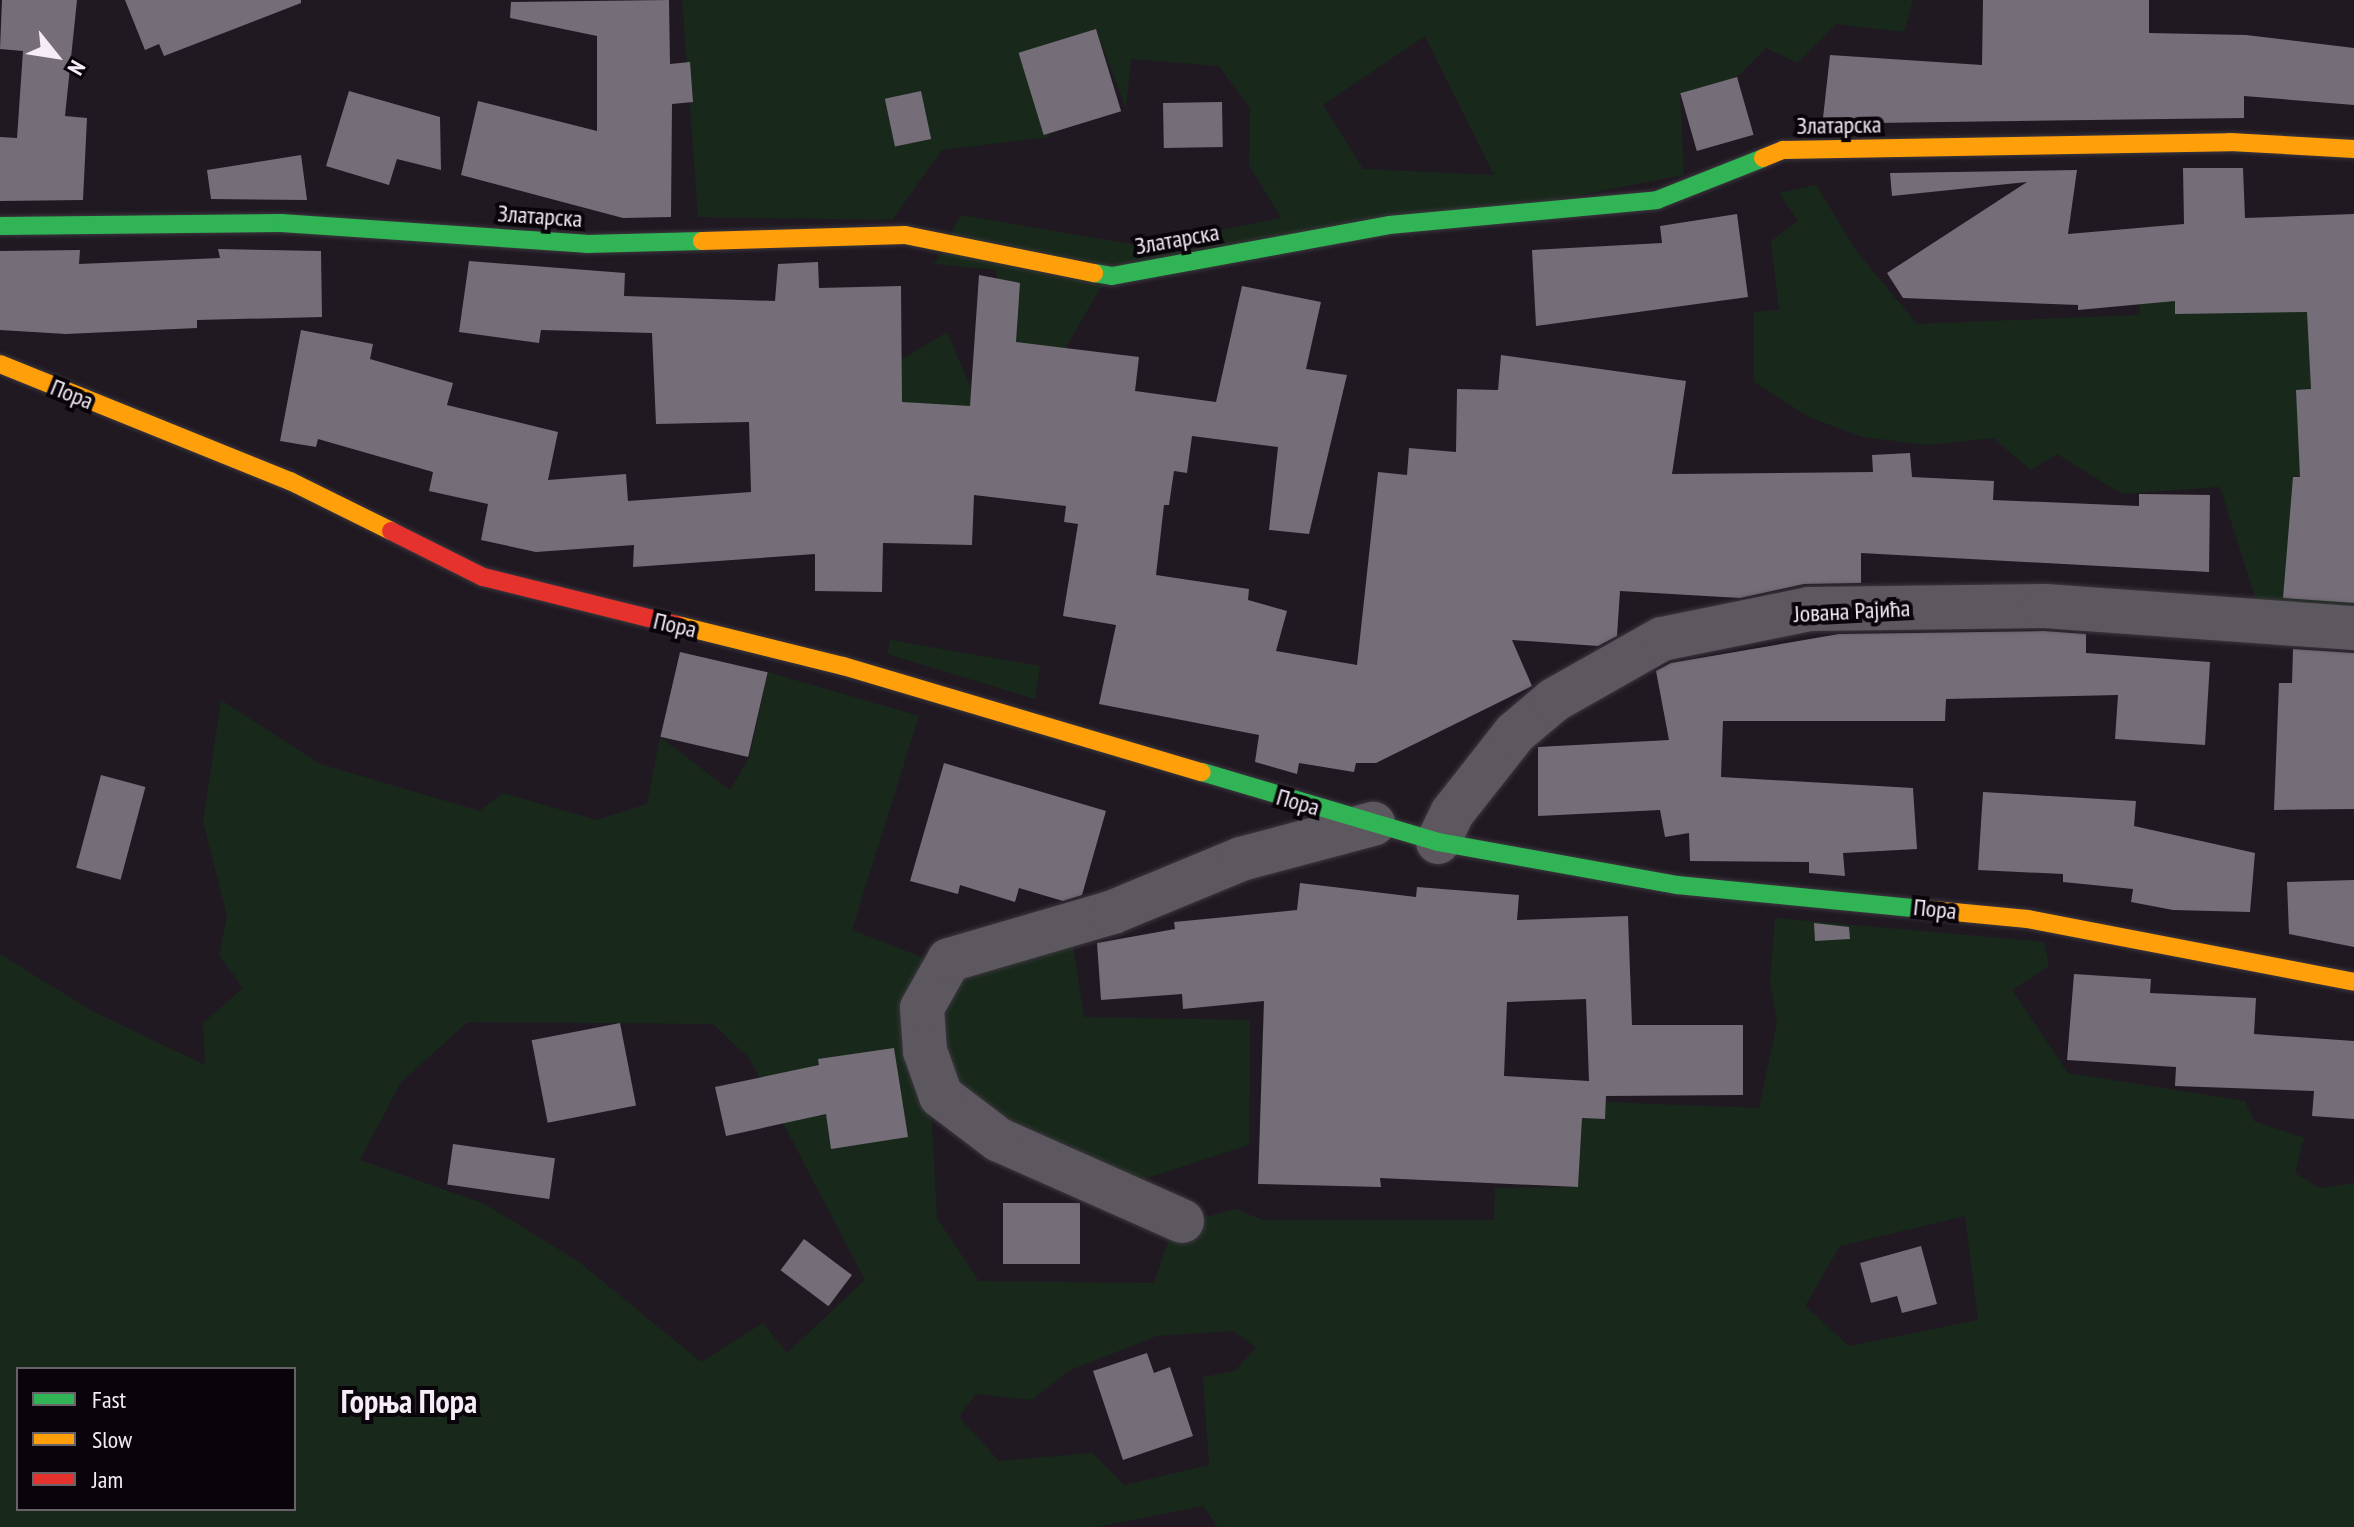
<!DOCTYPE html>
<html>
<head>
<meta charset="utf-8">
<style>
  body { margin:0 }
  #map { position:relative; width:2354px; height:1527px; overflow:hidden; background:#201922; font-family:"PT Sans Narrow",sans-serif }
  div>[style] { position:absolute }
  [style*='--x'] { left:calc(var(--x)*1px); top:calc(var(--y)*1px); width:calc(var(--w)*1px); rotate:calc(var(--a)*1deg) }
  .green>* { inset:0; background:#18291b }
  .building>* { inset:0; background:#756d78; transform-origin:0 0 }
  .roads { filter:drop-shadow(0 0 2px #3c373e) drop-shadow(0 0 2px #3c373e) }
  .street>* { height:44px; margin:-22px; padding:0 22px; transform-origin:22px; border-radius:22px; background:#5d575f }
  .fast>* { height:18px; margin:-9px; padding:0 9px; transform-origin:9px; border-radius:9px; background:#30b455 }
  .slow>* { height:18px; margin:-9px; padding:0 9px; transform-origin:9px; border-radius:9px; background:#ff9f0a }
  .jam>* { height:18px; margin:-9px; padding:0 9px; transform-origin:9px; border-radius:9px; background:#e5322d }
  span { translate:-50% -50%; white-space:nowrap; text-align:center; line-height:1.15; -webkit-text-stroke:8px #09040a; paint-order:stroke }
  .street-label { font-size:24px; color:#f5ecf8 }
  .district-label { font-size:32px; color:#f5ecf8; font-weight:700 }
  .legend { position:absolute; left:16px; top:1367px; width:280px; height:144px; box-sizing:border-box; background:#09040a; border:2px solid #676169; margin:0; padding:10px 14px; list-style:none; font-size:24px; color:#f5ecf8 }
  .legend li { display:flex; align-items:center; gap:16px; height:40px }
  .legend b { width:40px; border:2px solid #676169 }
  .north { position:absolute; left:16px; top:16px; width:80px; height:80px; -webkit-text-stroke:6px #09040a; paint-order:stroke; rotate:120deg; font-size:22px; font-weight:700; line-height:32px; text-align:center; color:#f5ecf8 }
  .north::after { content:''; display:block; margin:auto; width:28px; height:36px; background:#f5ecf8; clip-path:polygon(50% 0,100% 100%,50% 72%,0 100%) }
</style>
</head>
<body>
<div id="map">
  <div class="green">
    <div style="clip-path:polygon(evenodd,682px 0,1913px 0,1904px 32px,1836px 24px,1797px 63px,1766px 48px,1737px 77px,1680px 94px,1684px 175px,1100px 288px,1053px 370px,1043px 415px,906px 411px,883px 371px,947px 332px,970px 386px,1017px 385px,996px 270px,934px 264px,961px 215px,1142px 246px,1281px 218px,1249px 165px,1250px 108px,1219px 66px,1131px 59px,1126px 109px,1096px 29px,1021px 57px,1050px 137px,942px 150px,892px 220px,698px 217px,682px 0,1425px 36px,1494px 175px,1363px 169px,1323px 105px,1425px 36px)"></div>
    <div style="clip-path:polygon(1816px 185px,1857px 252px,1917px 324px,2139px 315px,2148px 226px,2354px 229px,2354px 612px,2257px 603px,2220px 487px,2122px 494px,2057px 454px,2031px 470px,1993px 438px,1928px 445px,1862px 437px,1809px 417px,1754px 382px,1754px 312px,1779px 310px,1771px 241px,1798px 221px,1779px 193px)"></div>
    <div style="clip-path:polygon(890px 640px,1040px 666px,1035px 699px,887px 654px)"></div>
    <div style="clip-path:polygon(evenodd,768px 672px,919px 716px,852px 930px,963px 973px,1072px 938px,1084px 1017px,1250px 1020px,1249px 1145px,1129px 1184px,931px 1104px,937px 1218px,979px 1281px,1154px 1283px,1173px 1226px,1235px 1209px,1263px 1220px,1494px 1220px,1495px 1188px,1578px 1187px,1582px 1118px,1605px 1119px,1606px 1102px,1759px 1108px,1777px 1023px,1770px 981px,1775px 918px,2044px 942px,2049px 966px,2012px 990px,2068px 1073px,2245px 1101px,2254px 1121px,2304px 1138px,2295px 1173px,2320px 1188px,2354px 1183px,2354px 1527px,1218px 1527px,1203px 1506px,1097px 1527px,0 1527px,0 954px,92px 1011px,205px 1065px,203px 1023px,243px 988px,219px 955px,227px 916px,203px 822px,221px 700px,320px 764px,480px 811px,503px 793px,597px 820px,647px 804px,660px 737px,730px 790px,749px 758px,768px 672px,468px 1022px,713px 1024px,749px 1058px,865px 1280px,787px 1353px,763px 1323px,701px 1362px,579px 1262px,485px 1204px,360px 1160px,401px 1082px,468px 1022px,768px 672px,1965px 1216px,1978px 1320px,1849px 1346px,1805px 1306px,1840px 1246px,1965px 1216px,768px 672px,1233px 1331px,1256px 1347px,1235px 1371px,1203px 1377px,1209px 1465px,1124px 1485px,1092px 1453px,999px 1461px,959px 1417px,976px 1394px,1032px 1400px,1068px 1371px,1157px 1336px,1233px 1331px,768px 672px,18px 1369px,294px 1369px,294px 1509px,18px 1509px,18px 1369px)"></div>
  </div>
  <div class="building">
    <div style="clip-path:polygon(2px 0,77px 0,65px 116px,87px 118px,83px 200px,0 201px,0 137px,17px 138px,23px 51px,0 49px)"></div>
    <div style="clip-path:polygon(125px 0,301px 0,301px 3px,164px 56px,159px 44px,145px 50px)"></div>
    <div style="clip-path:polygon(669px 0,670px 64px,690px 62px,693px 102px,672px 104px,671px 217px,623px 218px,461px 175px,478px 101px,597px 131px,597px 36px,510px 18px,511px 2px)"></div>
    <div style="clip-path:polygon(1983px 0,2149px 0,2149px 33px,2246px 35px,2354px 48px,2354px 105px,2244px 96px,2244px 118px,1874px 123px,1823px 118px,1830px 55px,1982px 65px)"></div>
    <div style="left:1096px;top:29px;width:86px;height:81px;rotate:73deg"></div>
    <div style="left:1737px;top:77px;width:60px;height:59px;rotate:74deg"></div>
    <div style="clip-path:polygon(349px 91px,440px 117px,441px 170px,397px 159px,389px 185px,326px 166px)"></div>
    <div style="left:921px;top:91px;width:49px;height:37px;rotate:78deg"></div>
    <div style="left:1222px;top:102px;width:45px;height:59px;rotate:89deg"></div>
    <div style="clip-path:polygon(301px 155px,307px 200px,211px 199px,207px 170px)"></div>
    <div style="clip-path:polygon(2183px 168px,2243px 168px,2245px 218px,2354px 214px,2354px 603px,2283px 598px,2293px 477px,2300px 477px,2296px 390px,2311px 389px,2307px 312px,2175px 314px,2175px 301px,2078px 310px,2078px 305px,1903px 298px,1887px 273px,2027px 182px,1892px 196px,1890px 173px,2077px 170px,2068px 234px,2184px 224px)"></div>
    <div style="clip-path:polygon(1737px 214px,1748px 297px,1536px 326px,1532px 250px,1662px 243px,1660px 226px)"></div>
    <div style="clip-path:polygon(218px 249px,321px 251px,322px 317px,197px 320px,197px 328px,66px 334px,0 330px,0 251px,80px 250px,79px 264px,220px 258px)"></div>
    <div style="clip-path:polygon(469px 261px,625px 273px,624px 296px,775px 301px,778px 264px,818px 262px,819px 288px,901px 286px,902px 402px,970px 406px,979px 275px,1020px 283px,1016px 342px,1139px 357px,1135px 391px,1216px 402px,1242px 286px,1321px 302px,1306px 369px,1347px 375px,1309px 534px,1269px 530px,1278px 447px,1192px 436px,1187px 473px,1174px 471px,1169px 505px,1164px 505px,1156px 575px,1249px 589px,1248px 600px,1287px 611px,1276px 651px,1357px 665px,1378px 472px,1407px 475px,1409px 448px,1456px 452px,1457px 389px,1498px 390px,1501px 355px,1686px 381px,1672px 474px,1873px 472px,1872px 455px,1910px 453px,1912px 477px,1994px 481px,1993px 500px,2139px 506px,2139px 494px,2210px 495px,2209px 572px,1861px 553px,1861px 583px,1804px 584px,1740px 598px,1620px 591px,1617px 636px,1598px 646px,1512px 640px,1532px 686px,1376px 763px,1356px 763px,1354px 772px,1299px 763px,1297px 774px,1255px 762px,1259px 735px,1099px 704px,1116px 625px,1063px 616px,1078px 524px,1064px 522px,1066px 506px,974px 495px,972px 545px,883px 543px,882px 592px,815px 591px,815px 554px,633px 567px,634px 545px,536px 552px,481px 540px,488px 504px,429px 491px,433px 472px,318px 439px,316px 447px,280px 441px,301px 330px,373px 344px,370px 359px,453px 383px,447px 405px,558px 432px,548px 480px,626px 474px,628px 501px,751px 492px,749px 422px,656px 424px,652px 333px,541px 330px,539px 343px,459px 332px)"></div>
    <div style="clip-path:polygon(2044px 631px,2086px 634px,2086px 653px,2210px 662px,2205px 745px,2115px 739px,2118px 695px,1946px 699px,1945px 721px,1723px 721px,1721px 777px,1913px 788px,1917px 849px,1843px 853px,1845px 876px,1809px 873px,1809px 862px,1690px 861px,1689px 833px,1665px 837px,1660px 810px,1538px 816px,1538px 747px,1669px 740px,1656px 671px,1671px 663px,1839px 634px)"></div>
    <div style="clip-path:polygon(2293px 649px,2354px 653px,2354px 809px,2274px 810px,2279px 683px,2292px 683px)"></div>
    <div style="left:680px;top:652px;width:90px;height:87px;rotate:13deg"></div>
    <div style="clip-path:polygon(944px 763px,1106px 811px,1082px 895px,1063px 901px,1019px 888px,1015px 902px,960px 885px,958px 894px,910px 881px)"></div>
    <div style="left:101px;top:775px;width:46px;height:96px;rotate:15deg"></div>
    <div style="clip-path:polygon(1983px 792px,2136px 801px,2134px 826px,2255px 853px,2250px 912px,2173px 910px,2131px 902px,2133px 889px,2063px 882px,2063px 874px,1978px 870px)"></div>
    <div style="clip-path:polygon(2354px 880px,2354px 947px,2289px 934px,2287px 882px)"></div>
    <div style="clip-path:polygon(evenodd,1300px 883px,1416px 897px,1417px 887px,1519px 895px,1517px 920px,1628px 916px,1632px 1025px,1743px 1025px,1743px 1095px,1606px 1096px,1605px 1119px,1582px 1118px,1578px 1187px,1380px 1178px,1381px 1187px,1258px 1184px,1264px 1001px,1183px 1009px,1182px 994px,1101px 1000px,1097px 943px,1175px 929px,1174px 922px,1297px 910px,1300px 883px,1586px 999px,1589px 1081px,1504px 1076px,1507px 1002px,1586px 999px)"></div>
    <div style="clip-path:polygon(1814px 923px,1849px 927px,1850px 939px,1815px 941px)"></div>
    <div style="clip-path:polygon(2074px 974px,2151px 979px,2150px 993px,2256px 998px,2254px 1034px,2354px 1041px,2354px 1119px,2312px 1116px,2314px 1091px,2175px 1086px,2176px 1067px,2067px 1060px)"></div>
    <div style="left:620px;top:1023px;width:84px;height:90px;rotate:79deg"></div>
    <div style="clip-path:polygon(894px 1048px,908px 1137px,831px 1149px,826px 1114px,726px 1136px,715px 1087px,819px 1065px,818px 1059px)"></div>
    <div style="left:453px;top:1144px;width:103px;height:41px;rotate:8deg"></div>
    <div style="left:1003px;top:1203px;width:77px;height:61px"></div>
    <div style="left:804px;top:1239px;width:60px;height:39px;rotate:37deg"></div>
    <div style="clip-path:polygon(1921px 1246px,1937px 1304px,1902px 1313px,1897px 1296px,1871px 1303px,1860px 1263px)"></div>
    <div style="clip-path:polygon(1147px 1353px,1154px 1373px,1170px 1367px,1193px 1436px,1123px 1460px,1093px 1371px)"></div>
  </div>
  <div class="roads">
    <div class="street">
      <div style="--x:1438;--y:842;--w:32;--a:-64"></div>
      <div style="--x:1452;--y:813;--w:102;--a:-51.8"></div>
      <div style="--x:1515;--y:733;--w:51;--a:-40.2"></div>
      <div style="--x:1554;--y:700;--w:124;--a:-29.5"></div>
      <div style="--x:1662;--y:639;--w:150;--a:-11.5"></div>
      <div style="--x:1809;--y:609;--w:236;--a:-0.7"></div>
      <div style="--x:2045;--y:606;--w:310;--a:4.1"></div>
      <div style="--x:1182;--y:1221;--w:200;--a:-156.1"></div>
      <div style="--x:999;--y:1140;--w:73;--a:-142.8"></div>
      <div style="--x:941;--y:1096;--w:48;--a:-109.6"></div>
      <div style="--x:925;--y:1051;--w:43;--a:-94"></div>
      <div style="--x:922;--y:1008;--w:55;--a:-60.6"></div>
      <div style="--x:949;--y:960;--w:171;--a:-16.3"></div>
      <div style="--x:1113;--y:912;--w:139;--a:-22.5"></div>
      <div style="--x:1241;--y:859;--w:137;--a:-14.9"></div>
    </div>
    <div class="fast">
      <div style="--x:0;--y:226;--w:281;--a:-0.6"></div>
      <div style="--x:281;--y:223;--w:306;--a:3.9"></div>
      <div style="--x:586;--y:244;--w:116;--a:-1.5"></div>
      <div style="--x:1094;--y:273;--w:18;--a:9"></div>
      <div style="--x:1112;--y:276;--w:283;--a:-10.4"></div>
      <div style="--x:1390;--y:225;--w:268;--a:-5.3"></div>
      <div style="--x:1657;--y:200;--w:114;--a:-21.6"></div>
      <div style="--x:1202;--y:772;--w:246;--a:16.5"></div>
      <div style="--x:1438;--y:842;--w:243;--a:10.2"></div>
      <div style="--x:1677;--y:885;--w:257;--a:5.6"></div>
    </div>
    <div class="slow">
      <div style="--x:1763;--y:158;--w:22;--a:-22"></div>
      <div style="--x:1783;--y:150;--w:447;--a:-1"></div>
      <div style="--x:2230;--y:142;--w:124;--a:3.2"></div>
      <div style="--x:702;--y:241;--w:203;--a:-1.7"></div>
      <div style="--x:905;--y:235;--w:193;--a:11.4"></div>
      <div style="--x:0;--y:364;--w:313;--a:22"></div>
      <div style="--x:290;--y:481;--w:113;--a:26.3"></div>
      <div style="--x:677;--y:625;--w:171;--a:13.9"></div>
      <div style="--x:843;--y:666;--w:374;--a:16.5"></div>
      <div style="--x:1933;--y:910;--w:95;--a:5.4"></div>
      <div style="--x:2028;--y:919;--w:332;--a:10.9"></div>
    </div>
    <div class="jam">
      <div style="--x:391;--y:531;--w:103;--a:26.6"></div>
      <div style="--x:483;--y:577;--w:200;--a:13.9"></div>
    </div>
  </div>
  <div class="street-label">
    <span style="left:1839px;top:125px;rotate:-1deg">Златарска</span>
    <span style="left:540px;top:216px;rotate:4deg">Златарска</span>
    <span style="left:1177px;top:239px;rotate:-10deg">Златарска</span>
    <span style="left:72px;top:394px;rotate:22deg">Пора</span>
    <span style="left:1852px;top:611px;rotate:-3deg">Јована Рајића</span>
    <span style="left:675px;top:625px;rotate:13deg">Пора</span>
    <span style="left:1298px;top:802px;rotate:16deg">Пора</span>
    <span style="left:1935px;top:909px;rotate:6deg">Пора</span>
  </div>
  <div class="district-label">
    <span style="left:409px;top:1401px">Горња Пора</span>
  </div>
  <ul class="legend">
  <li><b style="height:10px;background:#30b455"></b>Fast</li>
  <li><b style="height:10px;background:#ff9f0a"></b>Slow</li>
  <li><b style="height:10px;background:#e5322d"></b>Jam</li>
  </ul>
  <div class="north">N</div>
</div>
</body>
</html>
